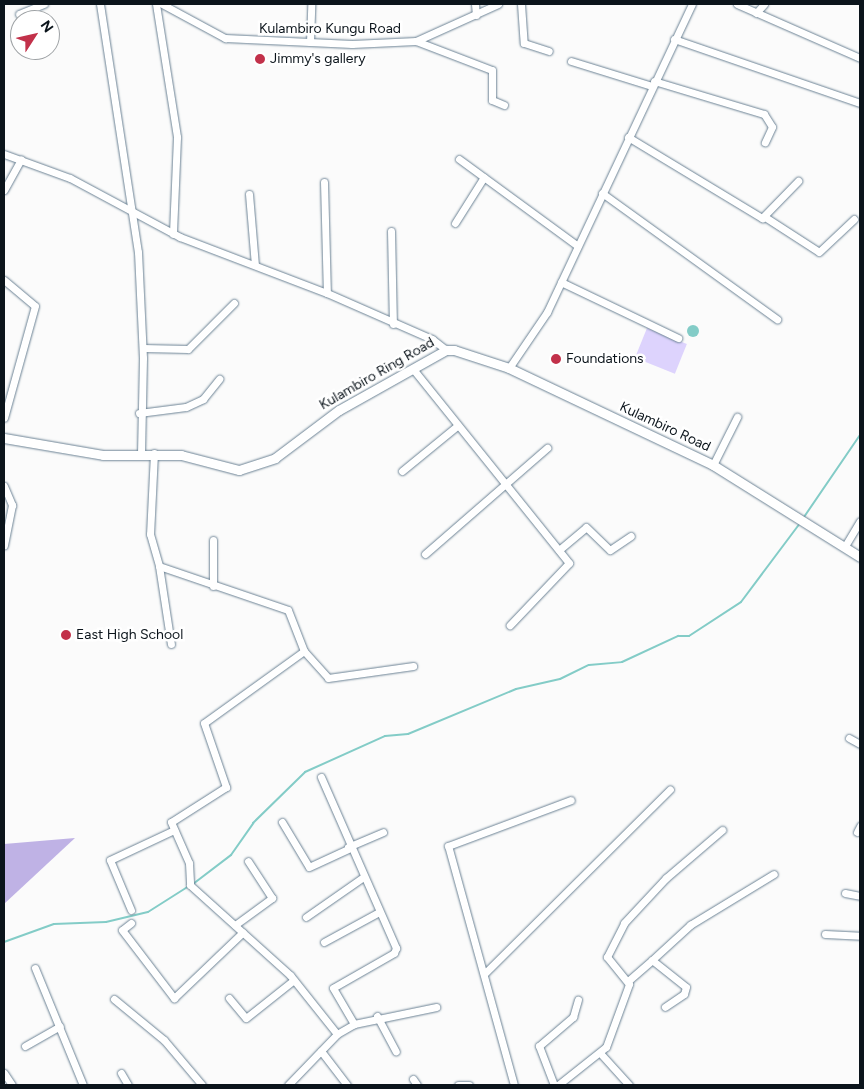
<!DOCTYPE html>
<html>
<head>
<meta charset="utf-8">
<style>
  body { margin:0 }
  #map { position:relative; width:864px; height:1089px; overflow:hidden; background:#fbfbfb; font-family:Figtree,sans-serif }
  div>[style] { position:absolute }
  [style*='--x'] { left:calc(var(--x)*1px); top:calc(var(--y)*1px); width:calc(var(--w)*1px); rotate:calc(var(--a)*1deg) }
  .green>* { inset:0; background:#ddd3fd; transform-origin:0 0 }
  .forest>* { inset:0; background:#bfb2e5 }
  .water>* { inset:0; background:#83ccc7 }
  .round { border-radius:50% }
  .stream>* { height:2px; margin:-1px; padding:0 1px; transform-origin:1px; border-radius:1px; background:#83ccc7 }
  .roads { filter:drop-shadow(0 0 1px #6b8294) drop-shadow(0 0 1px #6b8294) }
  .minor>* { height:7px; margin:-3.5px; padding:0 3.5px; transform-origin:3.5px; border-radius:3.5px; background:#fff }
  .tertiary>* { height:9px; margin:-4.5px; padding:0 4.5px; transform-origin:4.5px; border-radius:4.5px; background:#fff }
  .dots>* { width:14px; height:14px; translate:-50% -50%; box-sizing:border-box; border:2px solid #fff; border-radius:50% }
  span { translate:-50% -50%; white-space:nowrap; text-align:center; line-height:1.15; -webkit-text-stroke:5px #fff; paint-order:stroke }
  .street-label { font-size:14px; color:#0b141b }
  .poi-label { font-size:14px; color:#0b141b }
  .left { translate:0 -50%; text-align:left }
  .frame { position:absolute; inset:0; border:5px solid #0b141b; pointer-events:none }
  .north { position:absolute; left:10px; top:10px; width:50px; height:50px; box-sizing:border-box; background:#fff; border:1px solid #9da1a4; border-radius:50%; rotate:55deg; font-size:14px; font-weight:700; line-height:20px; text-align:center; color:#0b141b }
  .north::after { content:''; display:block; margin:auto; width:18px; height:22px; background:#c2314a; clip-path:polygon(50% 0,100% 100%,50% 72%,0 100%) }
</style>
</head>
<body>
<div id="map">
  <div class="green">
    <div style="left:647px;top:328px;width:43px;height:32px;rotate:22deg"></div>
  </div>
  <div class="forest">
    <div style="clip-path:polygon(75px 838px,4px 904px,4px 844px)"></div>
  </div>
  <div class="water">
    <div class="round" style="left:687px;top:325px;width:12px;height:12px"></div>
  </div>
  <div class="stream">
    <div style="--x:804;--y:517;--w:99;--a:-55.7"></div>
    <div style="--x:193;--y:884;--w:48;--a:-37.3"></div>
    <div style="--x:231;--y:855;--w:39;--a:-55"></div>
    <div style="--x:253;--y:823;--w:73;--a:-44.4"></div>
    <div style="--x:305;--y:772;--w:88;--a:-24.2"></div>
    <div style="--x:385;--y:736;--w:23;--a:-5"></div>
    <div style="--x:408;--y:734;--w:117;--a:-22.6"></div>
    <div style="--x:516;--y:689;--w:45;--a:-12.8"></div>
    <div style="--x:560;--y:679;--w:32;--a:-26"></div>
    <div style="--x:589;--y:665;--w:33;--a:-5"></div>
    <div style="--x:622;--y:662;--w:62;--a:-24.9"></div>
    <div style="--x:678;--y:636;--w:11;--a:0"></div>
    <div style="--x:689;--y:636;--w:62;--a:-33.2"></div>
    <div style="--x:741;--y:602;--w:99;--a:-53.2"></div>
    <div style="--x:4;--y:942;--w:53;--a:-19.8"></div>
    <div style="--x:54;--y:924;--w:52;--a:-2.2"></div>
    <div style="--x:106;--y:922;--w:43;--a:-13.4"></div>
    <div style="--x:148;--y:912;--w:49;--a:-32.4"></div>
  </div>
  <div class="roads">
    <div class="minor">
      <div style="--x:100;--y:4;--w:251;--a:81.3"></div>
      <div style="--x:138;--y:252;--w:106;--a:87.3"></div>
      <div style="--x:143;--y:358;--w:96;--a:91.2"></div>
      <div style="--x:156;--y:4;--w:135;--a:81"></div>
      <div style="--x:177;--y:137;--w:97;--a:92.4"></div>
      <div style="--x:162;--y:4;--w:72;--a:28.4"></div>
      <div style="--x:225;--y:38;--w:127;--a:2.7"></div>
      <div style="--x:352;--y:44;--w:64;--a:-2.7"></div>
      <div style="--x:416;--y:41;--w:90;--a:-24.3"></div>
      <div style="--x:475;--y:4;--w:11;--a:85"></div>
      <div style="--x:521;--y:4;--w:39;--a:86"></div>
      <div style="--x:524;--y:43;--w:26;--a:18"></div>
      <div style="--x:737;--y:4;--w:134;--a:23.7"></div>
      <div style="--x:756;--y:13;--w:12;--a:-48"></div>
      <div style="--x:19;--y:14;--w:27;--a:-22"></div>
      <div style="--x:674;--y:39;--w:197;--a:19"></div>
      <div style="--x:416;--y:41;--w:81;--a:20.9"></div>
      <div style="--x:492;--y:70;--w:30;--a:90"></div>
      <div style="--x:492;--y:100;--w:13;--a:23"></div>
      <div style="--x:310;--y:42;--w:38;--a:-88"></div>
      <div style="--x:571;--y:61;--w:85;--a:17.2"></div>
      <div style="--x:654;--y:81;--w:115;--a:16.7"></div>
      <div style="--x:764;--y:114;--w:15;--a:58"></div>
      <div style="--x:772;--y:127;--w:17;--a:115"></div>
      <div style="--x:628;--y:137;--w:157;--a:31.2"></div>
      <div style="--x:762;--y:218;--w:52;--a:-45.8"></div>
      <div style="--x:4;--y:154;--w:70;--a:20"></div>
      <div style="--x:70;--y:178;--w:125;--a:28.2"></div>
      <div style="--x:180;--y:237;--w:157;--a:20.9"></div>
      <div style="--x:327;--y:293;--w:115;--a:23.7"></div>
      <div style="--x:432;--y:339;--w:18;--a:38"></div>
      <div style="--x:459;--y:159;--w:147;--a:36.2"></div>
      <div style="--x:324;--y:182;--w:111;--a:88.5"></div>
      <div style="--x:4;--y:190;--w:35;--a:-61"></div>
      <div style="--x:602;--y:193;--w:216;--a:35.8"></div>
      <div style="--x:249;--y:194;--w:71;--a:85.2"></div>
      <div style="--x:765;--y:217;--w:64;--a:32.9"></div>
      <div style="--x:819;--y:252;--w:48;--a:-43.3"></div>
      <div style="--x:455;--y:223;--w:54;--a:-57.8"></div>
      <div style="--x:391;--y:231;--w:93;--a:88.8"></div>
      <div style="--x:4;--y:280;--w:40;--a:40"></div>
      <div style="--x:35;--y:306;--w:116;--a:105.5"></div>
      <div style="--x:561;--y:282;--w:130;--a:25.6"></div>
      <div style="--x:143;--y:348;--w:45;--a:1.3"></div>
      <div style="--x:188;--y:349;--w:65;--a:-45"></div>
      <div style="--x:509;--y:368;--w:68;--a:-55.8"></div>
      <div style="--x:547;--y:312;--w:340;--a:-64.8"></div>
      <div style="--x:413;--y:369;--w:249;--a:51.2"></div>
      <div style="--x:569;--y:563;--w:86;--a:133.6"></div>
      <div style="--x:139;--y:413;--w:47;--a:-7.3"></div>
      <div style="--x:186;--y:407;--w:19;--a:-25"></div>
      <div style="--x:203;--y:399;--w:26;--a:-51"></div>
      <div style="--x:154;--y:453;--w:81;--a:92.8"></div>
      <div style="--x:150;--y:534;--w:33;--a:74"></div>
      <div style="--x:159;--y:566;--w:136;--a:18.8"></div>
      <div style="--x:288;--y:610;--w:44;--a:68.7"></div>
      <div style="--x:304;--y:651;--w:36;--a:48"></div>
      <div style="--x:328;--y:678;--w:86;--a:-8"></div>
      <div style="--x:713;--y:465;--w:54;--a:-63.4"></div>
      <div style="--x:402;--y:471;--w:71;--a:-39.3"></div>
      <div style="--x:4;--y:486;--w:21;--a:67"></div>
      <div style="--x:12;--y:505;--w:41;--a:101.3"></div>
      <div style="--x:213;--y:540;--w:46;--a:90"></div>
      <div style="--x:845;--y:546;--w:29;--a:-59"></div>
      <div style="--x:559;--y:550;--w:35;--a:-40"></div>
      <div style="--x:586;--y:527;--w:33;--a:44"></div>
      <div style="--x:610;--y:550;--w:25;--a:-34"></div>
      <div style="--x:425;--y:554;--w:162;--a:-41"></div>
      <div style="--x:159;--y:566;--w:79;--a:81.3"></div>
      <div style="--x:304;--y:651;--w:123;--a:144.2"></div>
      <div style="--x:204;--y:723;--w:68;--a:71"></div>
      <div style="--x:226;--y:787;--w:65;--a:147.5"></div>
      <div style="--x:171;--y:822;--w:45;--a:66.3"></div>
      <div style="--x:189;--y:863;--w:22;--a:87"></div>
      <div style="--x:190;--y:885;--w:135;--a:42"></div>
      <div style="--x:290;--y:975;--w:75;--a:51.5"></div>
      <div style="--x:849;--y:738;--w:13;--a:29"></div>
      <div style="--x:321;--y:777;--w:187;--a:66.3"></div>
      <div style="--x:396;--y:948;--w:5;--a:112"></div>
      <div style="--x:394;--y:953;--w:70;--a:150.2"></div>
      <div style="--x:333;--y:988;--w:42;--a:59.7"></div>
      <div style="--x:282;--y:822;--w:52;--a:59"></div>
      <div style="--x:309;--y:867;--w:43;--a:-24.8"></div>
      <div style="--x:857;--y:832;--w:7;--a:-63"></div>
      <div style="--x:348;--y:847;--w:38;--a:-23"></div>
      <div style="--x:845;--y:893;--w:15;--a:11"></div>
      <div style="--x:131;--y:910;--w:54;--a:-112.8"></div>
      <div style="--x:110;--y:860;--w:71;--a:-25.1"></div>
      <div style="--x:306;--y:917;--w:68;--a:-34.9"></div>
      <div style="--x:131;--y:923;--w:11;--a:142"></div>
      <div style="--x:122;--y:930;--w:86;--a:52.6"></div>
      <div style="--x:174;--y:998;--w:95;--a:-43.7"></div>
      <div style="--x:235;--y:925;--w:46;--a:-36.1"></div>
      <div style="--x:272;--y:898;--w:44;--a:-123"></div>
      <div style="--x:825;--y:934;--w:35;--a:3"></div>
      <div style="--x:324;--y:942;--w:63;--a:-28.6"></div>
      <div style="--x:652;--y:960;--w:52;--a:-42.6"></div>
      <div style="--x:690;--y:925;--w:98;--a:-31.3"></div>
      <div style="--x:35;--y:968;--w:126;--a:67.7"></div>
      <div style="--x:484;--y:974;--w:262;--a:-44.8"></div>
      <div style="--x:628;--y:981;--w:32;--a:-41"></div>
      <div style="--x:652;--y:960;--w:43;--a:38.5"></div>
      <div style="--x:686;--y:987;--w:7;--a:106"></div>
      <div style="--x:684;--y:994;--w:23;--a:146"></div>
      <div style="--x:229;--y:998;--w:26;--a:50"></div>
      <div style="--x:246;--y:1018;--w:61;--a:-38.4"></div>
      <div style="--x:114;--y:999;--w:65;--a:39.4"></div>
      <div style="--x:164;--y:1040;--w:59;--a:49.8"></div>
      <div style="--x:377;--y:1016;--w:40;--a:62"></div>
      <div style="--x:25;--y:1046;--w:40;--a:-29.7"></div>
      <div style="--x:321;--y:1051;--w:43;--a:52.6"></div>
      <div style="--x:601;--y:1054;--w:42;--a:47.9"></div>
      <div style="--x:4;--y:1073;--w:14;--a:56"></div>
      <div style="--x:121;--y:1073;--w:14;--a:60"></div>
      <div style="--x:413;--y:1079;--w:7;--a:56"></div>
      <div style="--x:288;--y:1085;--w:71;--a:-46.1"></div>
      <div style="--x:337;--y:1034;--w:20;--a:-30"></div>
      <div style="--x:354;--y:1024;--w:84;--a:-11.7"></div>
      <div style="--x:458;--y:1085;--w:11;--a:0"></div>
      <div style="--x:514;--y:1085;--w:248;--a:-105.4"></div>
      <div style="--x:448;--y:846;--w:131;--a:-20.5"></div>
      <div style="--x:554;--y:1085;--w:42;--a:-111"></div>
      <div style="--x:539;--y:1046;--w:45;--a:-40.5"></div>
      <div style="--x:573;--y:1017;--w:18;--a:-74"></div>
      <div style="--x:558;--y:1085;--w:61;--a:-38.4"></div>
      <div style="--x:606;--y:1047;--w:67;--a:-69.9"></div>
      <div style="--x:629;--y:984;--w:35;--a:-129"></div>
      <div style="--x:607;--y:957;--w:38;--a:-63"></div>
      <div style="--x:624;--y:923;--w:62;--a:-47"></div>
      <div style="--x:666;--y:878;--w:74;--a:-40.6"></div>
    </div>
    <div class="tertiary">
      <div style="--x:4;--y:438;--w:100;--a:9.7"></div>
      <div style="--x:103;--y:455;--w:78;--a:0"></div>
      <div style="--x:181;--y:455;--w:60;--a:14.5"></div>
      <div style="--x:239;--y:470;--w:38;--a:-18"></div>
      <div style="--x:275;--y:458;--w:80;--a:-36.9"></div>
      <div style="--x:339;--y:410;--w:123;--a:-29.3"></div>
      <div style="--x:446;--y:350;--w:8;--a:0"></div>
      <div style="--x:454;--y:350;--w:58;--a:18.1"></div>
      <div style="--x:509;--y:368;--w:226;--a:25.4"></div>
      <div style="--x:713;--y:465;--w:173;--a:32"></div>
    </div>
  </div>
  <div class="dots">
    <div style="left:260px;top:59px;background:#c2314a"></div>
    <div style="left:556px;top:359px;background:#c2314a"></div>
    <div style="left:66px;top:635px;background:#c2314a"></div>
  </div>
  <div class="street-label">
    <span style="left:330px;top:29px">Kulambiro Kungu Road</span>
    <span style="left:377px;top:374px;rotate:-30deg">Kulambiro Ring Road</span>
    <span style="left:665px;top:427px;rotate:25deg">Kulambiro Road</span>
  </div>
  <div class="poi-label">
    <span class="left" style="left:270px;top:59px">Jimmy's gallery</span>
    <span class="left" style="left:566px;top:359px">Foundations</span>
    <span class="left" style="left:76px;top:635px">East High School</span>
  </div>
  <div class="frame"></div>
  <div class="north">N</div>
</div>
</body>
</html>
